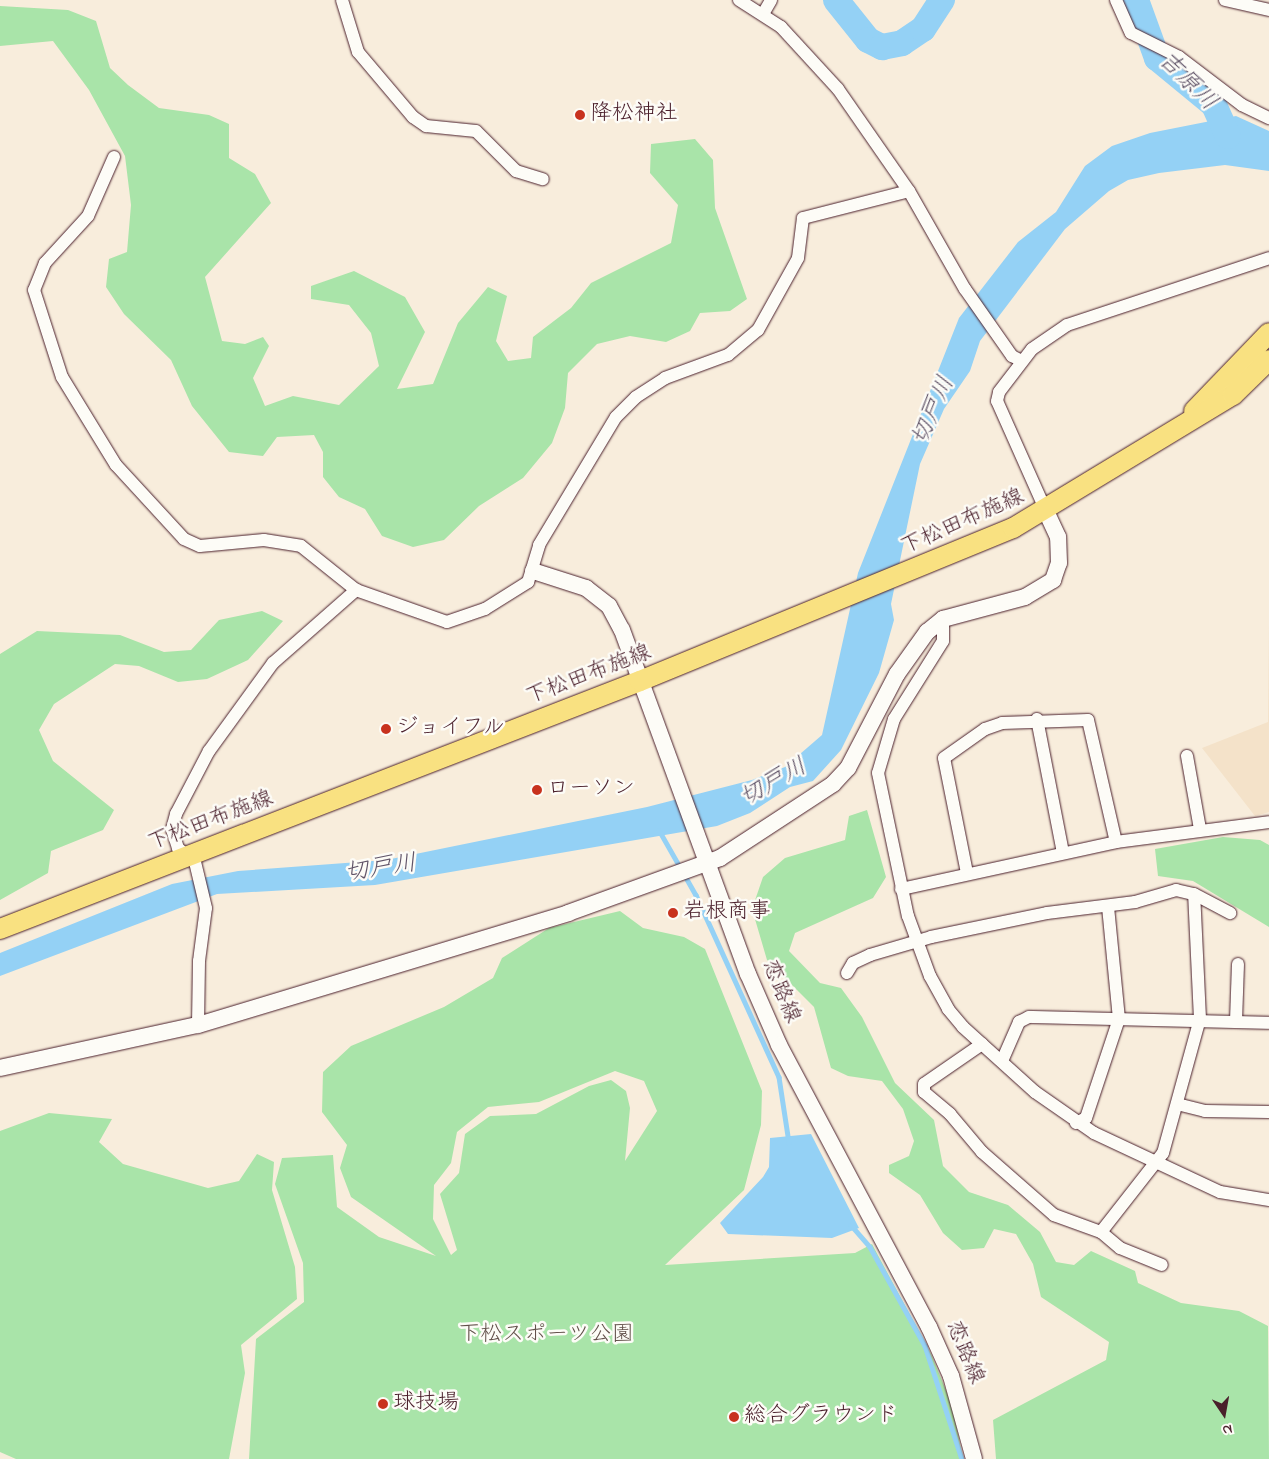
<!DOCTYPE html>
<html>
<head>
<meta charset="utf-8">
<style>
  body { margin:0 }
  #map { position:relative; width:1269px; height:1459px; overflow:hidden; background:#f8eddc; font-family:"Indie Flower","Klee One",sans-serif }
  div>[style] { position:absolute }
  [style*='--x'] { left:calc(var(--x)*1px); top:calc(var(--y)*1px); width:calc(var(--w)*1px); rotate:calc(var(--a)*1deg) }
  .built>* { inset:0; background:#f4e2c9 }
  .green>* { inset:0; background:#a9e4a9 }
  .water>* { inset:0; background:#94d1f5 }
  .stream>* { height:4.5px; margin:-2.25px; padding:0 2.25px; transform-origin:2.25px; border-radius:2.25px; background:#94d1f5 }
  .river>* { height:26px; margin:-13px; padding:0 13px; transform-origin:13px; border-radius:13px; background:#94d1f5 }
  .roads { filter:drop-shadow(0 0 1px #4a1f2b) drop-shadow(0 0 1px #4a1f2b) }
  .minor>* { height:12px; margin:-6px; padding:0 6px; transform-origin:6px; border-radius:6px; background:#fdfcf7 }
  .tertiary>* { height:16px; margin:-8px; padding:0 8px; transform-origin:8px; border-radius:8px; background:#fdfcf7 }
  .primary>* { height:20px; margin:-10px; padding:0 10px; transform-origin:10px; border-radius:10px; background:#f9e181 }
  .dots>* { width:14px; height:14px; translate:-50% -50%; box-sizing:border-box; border:2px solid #fdfcf7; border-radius:50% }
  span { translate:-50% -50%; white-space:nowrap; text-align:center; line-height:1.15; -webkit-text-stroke:5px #fdfcf7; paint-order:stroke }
  .poi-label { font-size:22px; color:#4a1f2b }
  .left { translate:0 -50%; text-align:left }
  .street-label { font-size:22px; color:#4a1f2b }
  .park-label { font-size:22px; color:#62504a }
  .water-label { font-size:24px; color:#605468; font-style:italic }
  .north { position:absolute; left:1199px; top:1389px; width:50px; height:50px; -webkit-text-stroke:4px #fdfcf7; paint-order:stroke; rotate:168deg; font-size:14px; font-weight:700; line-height:20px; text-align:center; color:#4a1f2b }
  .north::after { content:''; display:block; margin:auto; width:18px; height:22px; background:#4a1f2b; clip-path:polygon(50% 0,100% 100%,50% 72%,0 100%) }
</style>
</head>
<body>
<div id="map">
  <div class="built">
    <div style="clip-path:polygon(1269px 623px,1269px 812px,1255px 816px,1202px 748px,1268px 722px)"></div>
  </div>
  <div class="green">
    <div style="clip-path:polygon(0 6px,68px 10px,96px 21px,110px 68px,128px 85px,159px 108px,209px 115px,229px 124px,229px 158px,255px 174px,271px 203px,205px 277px,222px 341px,245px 344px,263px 337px,269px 346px,253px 378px,265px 406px,293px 396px,339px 405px,379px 366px,371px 333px,349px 305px,311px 299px,311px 286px,354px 271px,405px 297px,425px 332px,397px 389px,433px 384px,458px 323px,488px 287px,507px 296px,496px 341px,508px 361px,531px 358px,533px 337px,571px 308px,591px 283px,671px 243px,678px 205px,650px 173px,651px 144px,695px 139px,713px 160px,715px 208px,747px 299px,730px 311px,700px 313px,690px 331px,666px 342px,630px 336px,597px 344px,568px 373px,565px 408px,552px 443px,523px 478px,479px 506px,444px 540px,413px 547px,382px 536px,365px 509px,339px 497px,323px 477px,323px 452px,314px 435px,277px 437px,263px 456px,229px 452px,192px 406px,171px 360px,124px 314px,106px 287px,109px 259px,127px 252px,131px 205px,125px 156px,89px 90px,53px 41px,0 46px)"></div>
    <div style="clip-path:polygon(262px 611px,283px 621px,248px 660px,207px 679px,178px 682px,139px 666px,115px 664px,54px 704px,39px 730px,53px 761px,114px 810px,103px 830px,51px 851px,48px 873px,0 900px,0 654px,37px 631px,120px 635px,164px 652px,191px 650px,219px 620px)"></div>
    <div style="clip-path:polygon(867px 810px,886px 877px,873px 898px,795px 933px,789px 951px,820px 983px,841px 988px,862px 1017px,895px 1083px,934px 1120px,943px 1166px,969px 1192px,1008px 1205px,1040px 1232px,1056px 1262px,1074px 1265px,1091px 1251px,1135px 1271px,1138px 1283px,1181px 1303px,1239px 1311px,1268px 1326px,1269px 1459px,996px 1459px,993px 1420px,1106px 1360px,1109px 1342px,1041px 1297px,1033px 1264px,1016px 1234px,994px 1229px,984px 1248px,962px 1250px,943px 1233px,920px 1195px,889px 1173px,889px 1165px,909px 1156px,914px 1141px,903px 1109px,882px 1081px,848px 1076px,831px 1068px,814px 1007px,767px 960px,752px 909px,763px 877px,785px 858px,845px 840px,849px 816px)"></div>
    <div style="clip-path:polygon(1223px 837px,1260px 840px,1269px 845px,1269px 927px,1193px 881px,1158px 876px,1155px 849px)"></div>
    <div style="clip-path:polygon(evenodd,620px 911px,643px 928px,684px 937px,705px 949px,762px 1091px,761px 1125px,744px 1190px,665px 1265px,855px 1253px,872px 1244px,931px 1354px,952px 1405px,963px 1459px,249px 1459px,256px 1339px,304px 1302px,303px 1263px,275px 1184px,282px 1158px,333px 1155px,337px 1207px,379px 1237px,436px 1256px,351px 1197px,340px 1168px,347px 1145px,322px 1112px,323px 1072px,351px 1046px,444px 1007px,493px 978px,502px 958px,549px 928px,620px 911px,615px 1071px,644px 1081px,657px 1111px,625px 1161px,630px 1108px,626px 1091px,611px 1080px,589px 1086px,536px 1114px,490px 1116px,465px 1134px,459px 1173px,440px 1194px,457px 1250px,451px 1255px,433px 1219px,434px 1185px,451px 1163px,457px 1132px,488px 1107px,539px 1102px,615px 1071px)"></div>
    <div style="clip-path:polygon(49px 1113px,112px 1119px,99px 1142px,123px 1164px,208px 1188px,239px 1181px,257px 1154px,274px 1162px,272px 1190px,295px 1267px,297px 1299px,241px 1345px,245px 1373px,229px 1459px,16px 1459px,0 1452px,0 1131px)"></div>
  </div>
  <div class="water">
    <div style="clip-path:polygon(1236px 116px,1269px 131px,1269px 171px,1225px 165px,1159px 173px,1128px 180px,1109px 191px,1065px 229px,980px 341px,970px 371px,944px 409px,920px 464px,891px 604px,894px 620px,879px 673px,841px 750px,813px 781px,790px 787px,750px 813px,717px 826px,375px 885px,217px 894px,0 976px,0 953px,172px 884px,238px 871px,386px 860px,647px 807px,752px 780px,785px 767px,822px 735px,858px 573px,959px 318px,1018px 242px,1056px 212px,1085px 166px,1112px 146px,1150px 133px)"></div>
    <div style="clip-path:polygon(811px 1134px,859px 1228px,832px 1238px,728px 1234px,720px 1223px,763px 1177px,769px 1167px,770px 1138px)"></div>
  </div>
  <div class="stream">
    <div style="--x:659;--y:830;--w:75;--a:60.4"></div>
    <div style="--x:696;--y:895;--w:200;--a:65.5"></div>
    <div style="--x:779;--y:1077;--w:66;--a:81.3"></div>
    <div style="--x:851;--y:1225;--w:29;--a:49"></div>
    <div style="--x:870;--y:1247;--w:113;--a:60.9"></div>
    <div style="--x:925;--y:1346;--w:119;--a:71.9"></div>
  </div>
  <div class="river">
    <div style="--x:836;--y:0;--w:51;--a:51.3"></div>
    <div style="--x:868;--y:40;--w:16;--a:27"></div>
    <div style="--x:882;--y:47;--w:20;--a:-11"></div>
    <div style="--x:902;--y:43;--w:25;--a:-34"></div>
    <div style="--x:923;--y:29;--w:35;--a:-57"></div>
    <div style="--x:1136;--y:0;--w:62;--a:70.1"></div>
    <div style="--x:1157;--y:58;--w:74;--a:39.5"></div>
    <div style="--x:1214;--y:105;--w:34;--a:66"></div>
  </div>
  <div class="roads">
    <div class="minor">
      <div style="--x:342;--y:0;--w:54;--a:72.9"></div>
      <div style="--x:358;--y:52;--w:85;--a:49.8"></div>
      <div style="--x:413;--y:117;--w:16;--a:35"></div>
      <div style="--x:426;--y:126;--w:50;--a:5.7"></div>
      <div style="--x:476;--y:131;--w:57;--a:45"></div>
      <div style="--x:516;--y:171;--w:28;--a:17"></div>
      <div style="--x:739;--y:0;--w:50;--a:32.7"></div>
      <div style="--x:781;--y:27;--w:84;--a:47.4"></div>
      <div style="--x:838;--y:89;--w:124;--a:55.2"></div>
      <div style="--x:909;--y:191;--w:113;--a:60.3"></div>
      <div style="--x:965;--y:289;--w:82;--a:55"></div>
      <div style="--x:1012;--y:356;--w:11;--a:27"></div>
      <div style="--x:1116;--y:0;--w:36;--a:66"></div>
      <div style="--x:1131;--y:33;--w:54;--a:26.6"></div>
      <div style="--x:1179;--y:57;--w:79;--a:37.3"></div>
      <div style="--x:1242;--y:105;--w:30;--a:26"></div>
      <div style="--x:1225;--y:0;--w:45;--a:12.8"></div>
      <div style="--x:763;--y:14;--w:16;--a:-60"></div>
      <div style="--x:114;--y:157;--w:64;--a:113.8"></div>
      <div style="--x:88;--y:216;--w:64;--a:132.5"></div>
      <div style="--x:45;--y:263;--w:29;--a:112"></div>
      <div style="--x:34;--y:290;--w:91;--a:72.2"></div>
      <div style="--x:62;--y:377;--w:103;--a:58.5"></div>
      <div style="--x:116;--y:465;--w:100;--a:47.4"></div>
      <div style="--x:184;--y:539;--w:17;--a:24"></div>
      <div style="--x:200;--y:546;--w:64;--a:-5.4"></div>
      <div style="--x:264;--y:540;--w:37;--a:9"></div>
      <div style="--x:301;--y:546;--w:70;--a:38.7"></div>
      <div style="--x:356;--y:590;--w:96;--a:19.4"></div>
      <div style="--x:447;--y:622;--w:40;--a:-18.9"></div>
      <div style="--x:485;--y:609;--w:51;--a:-32.1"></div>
      <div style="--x:528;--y:582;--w:39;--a:-73"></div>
      <div style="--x:539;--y:545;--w:149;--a:-59"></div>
      <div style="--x:616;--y:417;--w:28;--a:-45"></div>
      <div style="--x:636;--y:397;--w:35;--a:-33"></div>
      <div style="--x:665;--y:378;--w:67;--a:-20.1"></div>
      <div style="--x:728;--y:355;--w:39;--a:-40"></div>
      <div style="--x:758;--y:330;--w:82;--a:-60.9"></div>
      <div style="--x:798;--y:258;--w:40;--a:-82.9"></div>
      <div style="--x:803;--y:218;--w:109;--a:-14.3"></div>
      <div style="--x:1046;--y:511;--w:120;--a:-114"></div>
      <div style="--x:997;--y:401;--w:9;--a:-77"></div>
      <div style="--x:999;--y:392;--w:54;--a:-52.5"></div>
      <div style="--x:1032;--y:349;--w:42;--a:-34.4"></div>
      <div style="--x:1067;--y:325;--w:213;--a:-18.3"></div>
      <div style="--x:943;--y:619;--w:22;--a:90"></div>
      <div style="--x:943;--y:641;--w:92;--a:122.1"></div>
      <div style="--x:894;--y:719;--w:56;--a:106.5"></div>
      <div style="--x:878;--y:773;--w:146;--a:78.2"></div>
      <div style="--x:908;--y:916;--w:64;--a:69.9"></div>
      <div style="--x:930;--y:976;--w:38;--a:61"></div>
      <div style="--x:948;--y:1009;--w:23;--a:50"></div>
      <div style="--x:963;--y:1027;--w:97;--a:42.1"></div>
      <div style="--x:1035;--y:1092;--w:72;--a:34.8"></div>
      <div style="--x:1094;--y:1133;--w:139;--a:25.1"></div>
      <div style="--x:1220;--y:1192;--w:50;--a:9.3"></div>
      <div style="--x:1037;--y:719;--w:136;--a:79"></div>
      <div style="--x:1187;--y:756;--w:74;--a:79.9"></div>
      <div style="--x:967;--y:873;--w:117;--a:-101.3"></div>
      <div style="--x:944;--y:758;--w:50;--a:-35.3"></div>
      <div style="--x:985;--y:729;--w:18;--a:-19"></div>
      <div style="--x:1002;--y:723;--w:86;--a:-2"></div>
      <div style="--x:1088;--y:720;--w:125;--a:77.1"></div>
      <div style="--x:901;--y:889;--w:220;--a:-12.3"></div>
      <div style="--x:1116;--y:842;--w:154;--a:-7.4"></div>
      <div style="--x:847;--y:973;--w:12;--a:-59"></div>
      <div style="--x:853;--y:963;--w:19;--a:-25"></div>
      <div style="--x:870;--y:955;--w:64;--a:-16.4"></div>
      <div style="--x:931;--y:937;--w:118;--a:-11.7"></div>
      <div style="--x:1047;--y:913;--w:89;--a:-7.1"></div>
      <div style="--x:1135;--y:902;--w:43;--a:-16.3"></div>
      <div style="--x:1176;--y:890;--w:18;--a:13"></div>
      <div style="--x:1194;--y:894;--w:41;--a:27.8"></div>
      <div style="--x:1236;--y:1021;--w:57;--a:-88"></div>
      <div style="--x:198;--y:1025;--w:64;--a:-89.1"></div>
      <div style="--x:199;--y:961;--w:53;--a:-82.5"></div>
      <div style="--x:206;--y:908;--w:47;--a:-103.4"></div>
      <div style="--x:195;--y:862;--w:22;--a:-141"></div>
      <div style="--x:178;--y:848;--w:20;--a:-108"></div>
      <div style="--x:172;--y:829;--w:16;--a:-75"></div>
      <div style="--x:176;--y:814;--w:71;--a:-62.4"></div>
      <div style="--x:209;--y:751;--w:109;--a:-54"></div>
      <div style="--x:273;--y:663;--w:111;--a:-41.3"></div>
      <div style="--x:982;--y:1044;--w:70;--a:145.4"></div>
      <div style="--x:924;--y:1084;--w:8;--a:90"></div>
      <div style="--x:924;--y:1092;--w:34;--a:40"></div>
      <div style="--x:950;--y:1114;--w:50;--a:49.9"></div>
      <div style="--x:982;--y:1152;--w:96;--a:41.2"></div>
      <div style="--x:1054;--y:1215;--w:50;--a:19.9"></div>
      <div style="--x:1101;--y:1232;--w:25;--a:40"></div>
      <div style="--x:1120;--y:1248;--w:45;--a:22"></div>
      <div style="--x:1002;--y:1061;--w:43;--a:-66.4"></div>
      <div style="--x:1019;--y:1022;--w:11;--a:-27"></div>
      <div style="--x:1029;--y:1017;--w:240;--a:1.4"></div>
      <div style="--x:1177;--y:1104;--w:29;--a:14"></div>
      <div style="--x:1205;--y:1111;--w:64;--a:0.9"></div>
      <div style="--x:1076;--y:1123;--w:11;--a:-27"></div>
      <div style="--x:1086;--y:1118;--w:104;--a:-71.6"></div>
      <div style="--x:1119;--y:1019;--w:113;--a:-95.6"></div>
      <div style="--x:1101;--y:1232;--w:100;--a:-51.9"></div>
      <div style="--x:1163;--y:1153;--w:139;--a:-74.6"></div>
      <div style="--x:1200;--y:1019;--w:125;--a:-92.7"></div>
    </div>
    <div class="tertiary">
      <div style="--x:533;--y:571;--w:56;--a:17.8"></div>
      <div style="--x:586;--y:588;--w:29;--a:38"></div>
      <div style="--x:609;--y:606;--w:27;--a:62"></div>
      <div style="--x:622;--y:630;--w:366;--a:69.9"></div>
      <div style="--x:748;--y:974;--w:77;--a:66.4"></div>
      <div style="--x:779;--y:1045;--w:319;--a:62"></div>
      <div style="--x:929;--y:1327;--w:54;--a:65.8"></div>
      <div style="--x:951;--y:1376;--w:86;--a:74.5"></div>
      <div style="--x:0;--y:1068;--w:203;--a:-12.3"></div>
      <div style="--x:198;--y:1025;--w:387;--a:-16.8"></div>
      <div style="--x:568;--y:913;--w:162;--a:-19.9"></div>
      <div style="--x:720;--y:858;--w:135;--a:-33.2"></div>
      <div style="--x:833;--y:784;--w:22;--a:-47"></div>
      <div style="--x:848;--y:768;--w:106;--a:-62.5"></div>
      <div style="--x:897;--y:674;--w:52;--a:-54.5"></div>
      <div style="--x:927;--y:632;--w:21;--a:-39"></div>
      <div style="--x:943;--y:619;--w:85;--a:-15"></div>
      <div style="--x:1025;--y:597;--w:33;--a:-31"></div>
      <div style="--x:1053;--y:580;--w:18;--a:-71"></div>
      <div style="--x:1059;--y:563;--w:26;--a:-92"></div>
      <div style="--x:1058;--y:537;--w:29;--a:-115"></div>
    </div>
    <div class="primary">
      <div style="--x:1194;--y:411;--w:108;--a:-46.1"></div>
      <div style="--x:0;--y:929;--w:686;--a:-21.18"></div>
      <div style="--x:640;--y:681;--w:403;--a:-22.3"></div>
      <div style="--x:1013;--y:528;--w:257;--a:-31.2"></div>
      <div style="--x:1233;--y:395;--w:50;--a:-44.2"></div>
    </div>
  </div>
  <div class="dots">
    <div style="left:580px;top:115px;background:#c8321e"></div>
    <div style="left:386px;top:729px;background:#c8321e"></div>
    <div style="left:537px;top:790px;background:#c8321e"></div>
    <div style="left:673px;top:913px;background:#c8321e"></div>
    <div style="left:383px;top:1404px;background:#c8321e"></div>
    <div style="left:734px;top:1417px;background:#c8321e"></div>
  </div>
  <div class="poi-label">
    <span class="left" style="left:590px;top:115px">降松神社</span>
    <span class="left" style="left:396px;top:729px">ジョイフル</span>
    <span class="left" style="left:547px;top:790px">ローソン</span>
    <span class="left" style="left:683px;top:913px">岩根商事</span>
    <span class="left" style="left:393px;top:1404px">球技場</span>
    <span class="left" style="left:744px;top:1417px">総合グラウンド</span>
  </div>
  <div class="street-label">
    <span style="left:963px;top:523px;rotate:-24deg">下松田布施線</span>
    <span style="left:589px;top:676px;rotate:-21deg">下松田布施線</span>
    <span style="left:211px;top:822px;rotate:-21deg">下松田布施線</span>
    <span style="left:780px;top:992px;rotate:67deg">恋路線</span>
    <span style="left:964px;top:1353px;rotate:67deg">恋路線</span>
  </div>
  <div class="park-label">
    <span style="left:546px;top:1336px">下松スポーツ公園</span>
  </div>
  <div class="water-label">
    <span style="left:1187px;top:82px;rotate:45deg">吉原川</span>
    <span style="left:934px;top:411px;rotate:-66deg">切戸川</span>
    <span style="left:774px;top:783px;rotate:-29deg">切戸川</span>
    <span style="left:381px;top:869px;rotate:-8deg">切戸川</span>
  </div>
  <div class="north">N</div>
</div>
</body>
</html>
